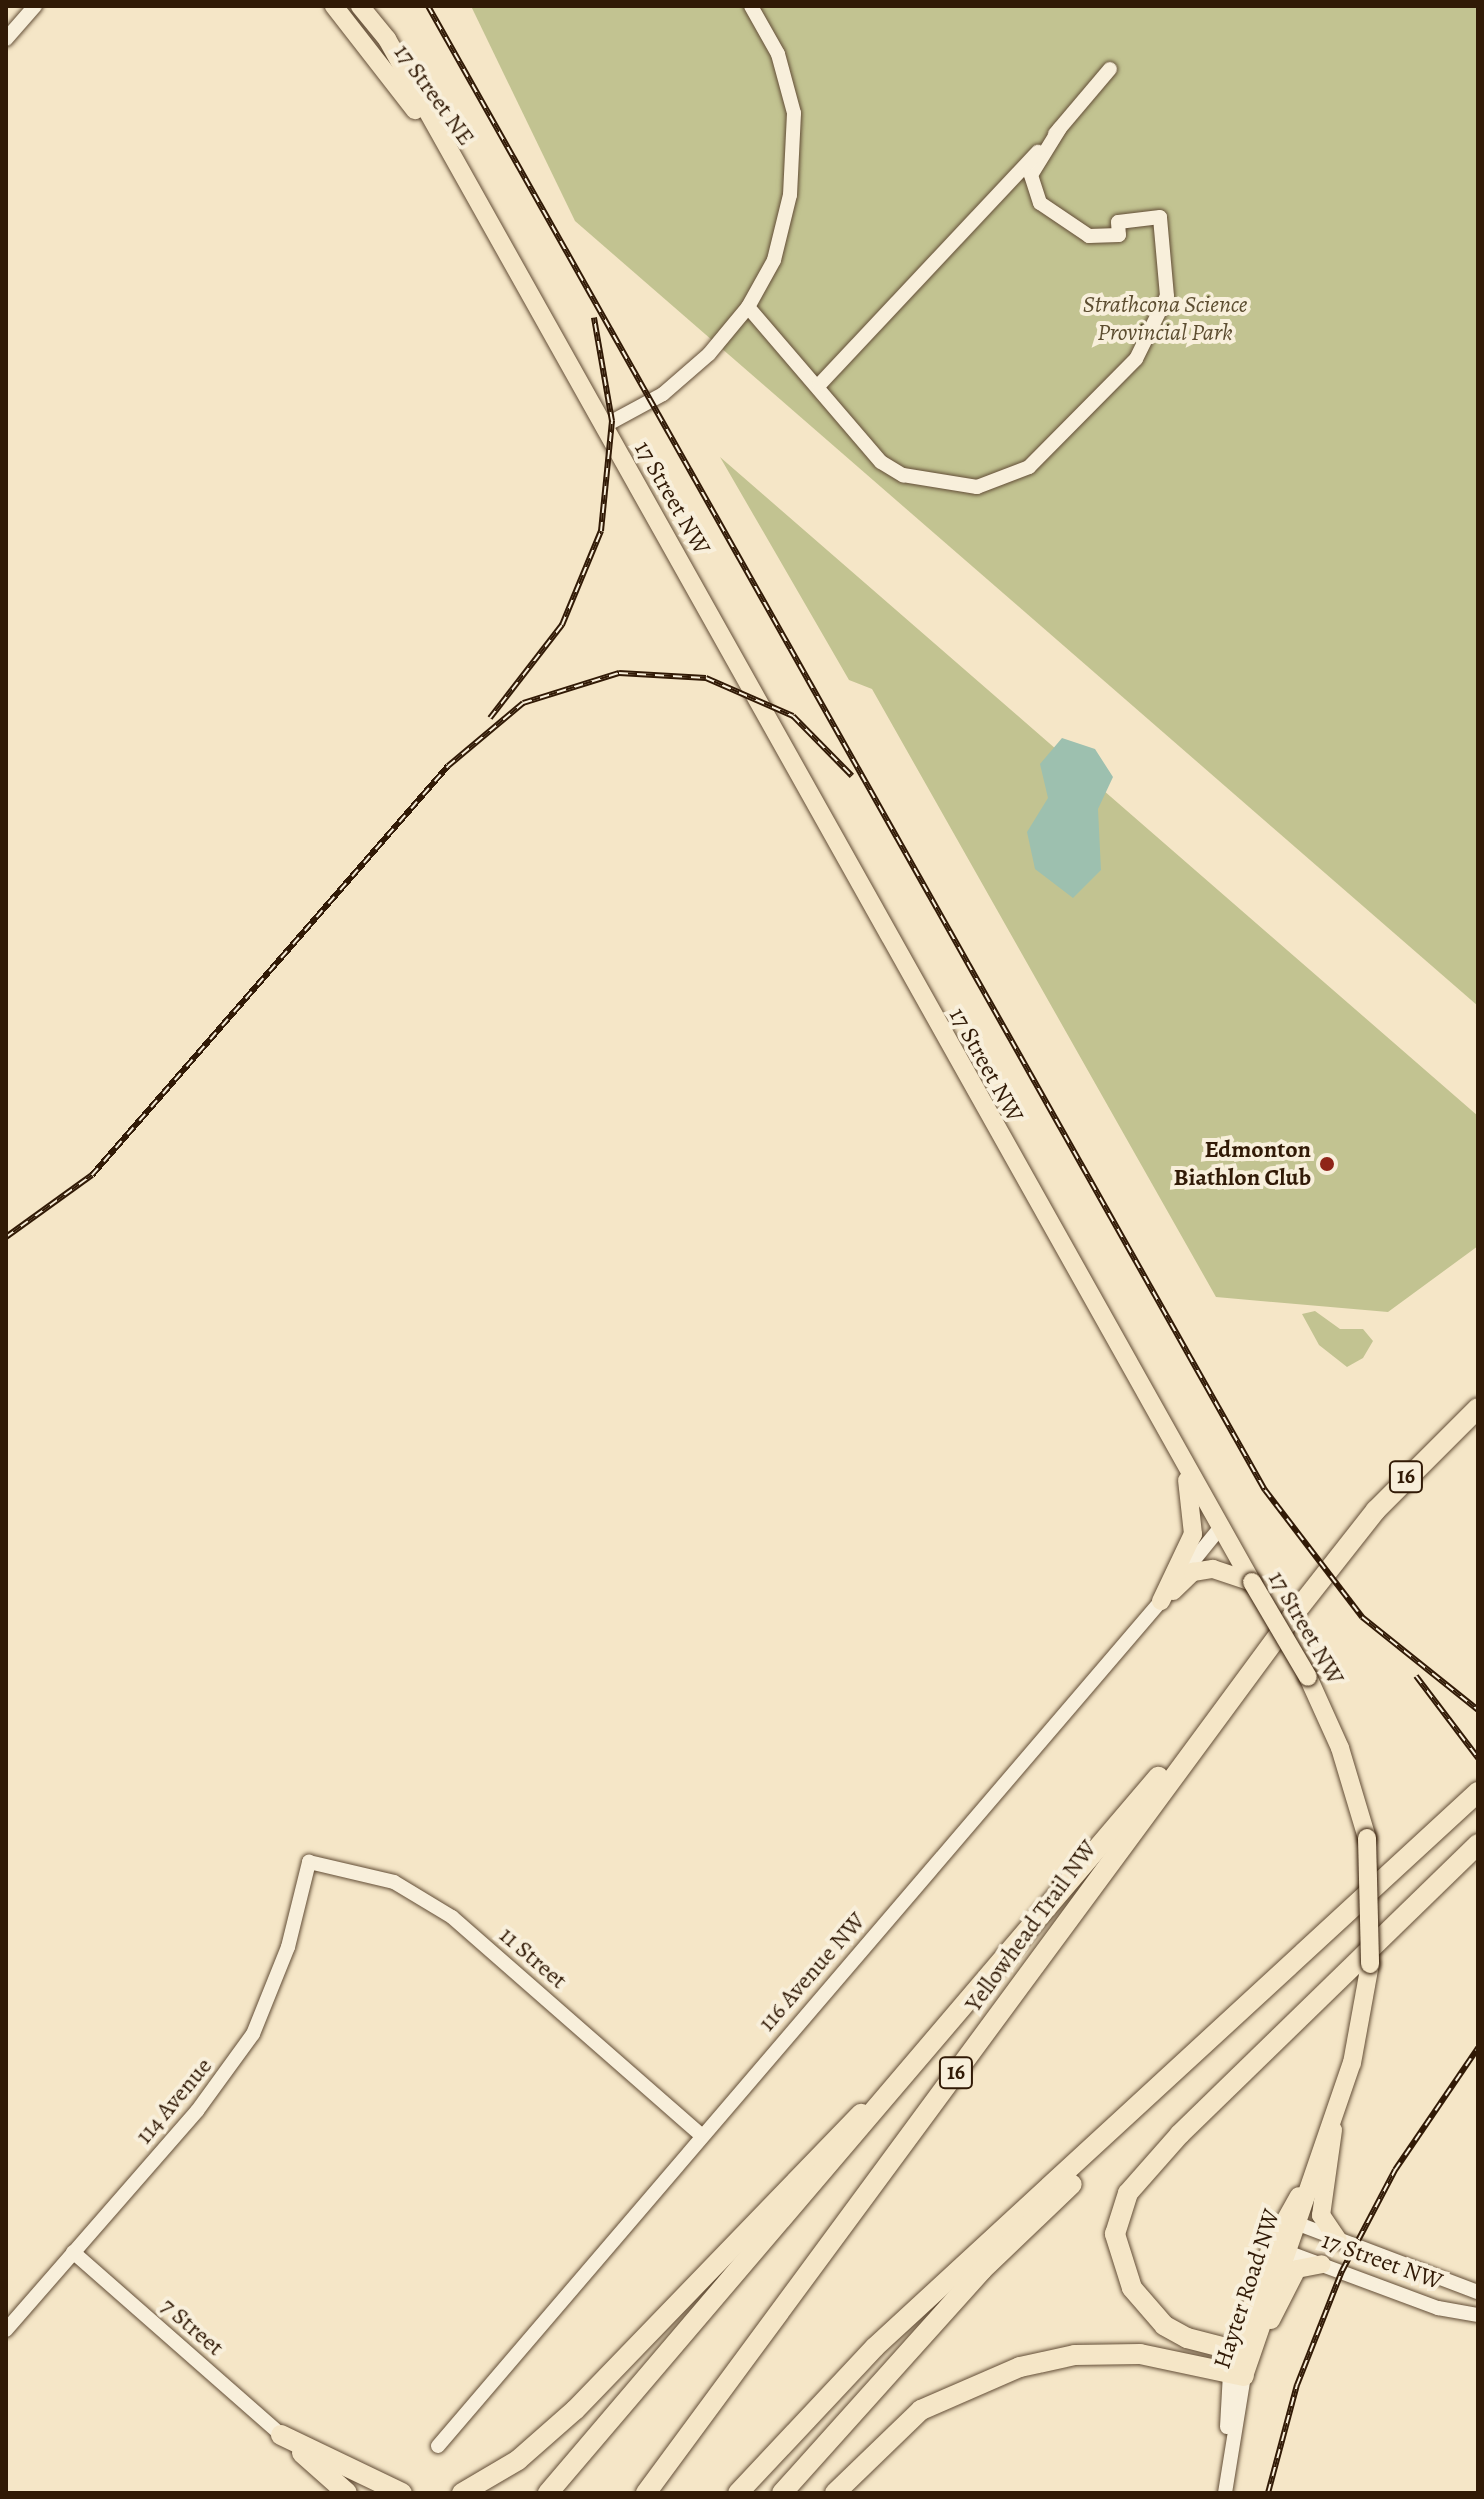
<!DOCTYPE html>
<html>
<head>
<meta charset="utf-8">
<style>
  body { margin:0 }
  #map { position:relative; width:1484px; height:2499px; overflow:hidden; background:#f5e6c7; font-family:Alegreya,serif }
  div>[style] { position:absolute }
  [style*='--x'] { left:calc(var(--x)*1px); top:calc(var(--y)*1px); width:calc(var(--w)*1px); rotate:calc(var(--a)*1deg) }
  .green>* { inset:0; background:#c2c391 }
  .water>* { inset:0; background:#9dc0af }
  .roads { filter:drop-shadow(0 0 2px #624d36) drop-shadow(0 0 2px #624d36) }
  .minor>* { height:14px; margin:-7px; padding:0 7px; transform-origin:7px; border-radius:7px; background:#f8efdb }
  .major>* { height:18px; margin:-9px; padding:0 9px; transform-origin:9px; border-radius:9px; background:#f5e6c7 }
  .highway>* { height:20px; margin:-10px; padding:0 10px; transform-origin:10px; border-radius:10px; background:#f5e6c7 }
  .rail>* { height:6px; margin-top:-3px; transform-origin:0; background:repeating-linear-gradient(90deg,#f8efdb 0 9px,#311a06 0 18px); box-sizing:border-box; border-block:2px solid #311a06 }
  .bridges { filter:drop-shadow(0 0 2px #311a06) drop-shadow(0 0 2px #311a06) }
  .major-bridge>* { height:18px; margin:-9px; padding:0 9px; transform-origin:9px; border-radius:9px; background:#f5e6c7 }
  .dots>* { width:22px; height:22px; translate:-50% -50%; box-sizing:border-box; border:4px solid #f8efdb; border-radius:50% }
  span { translate:-50% -50%; white-space:nowrap; text-align:center; line-height:1.15; -webkit-text-stroke:8px #f8efdb; paint-order:stroke }
  .shield-label span { padding:2px 6px; background:#f8efdb; border:2px solid; border-radius:6px; -webkit-text-stroke-width:0 }
  .shield-label { font-size:22px; color:#311a06; font-weight:700 }
  .street-label { font-size:24px; color:#311a06 }
  .park-label { font-size:24px; color:#5c4d30; font-style:italic }
  .poi-label { font-size:24px; color:#311a06; font-weight:700 }
  .right { translate:-100% -50%; text-align:right }
  .frame { position:absolute; inset:0; border:8px solid #311a06; pointer-events:none }
</style>
</head>
<body>
<div id="map">
  <div class="green">
    <div style="clip-path:polygon(471px 6px,1478px 6px,1478px 1006px,575px 221px)"></div>
    <div style="clip-path:polygon(720px 457px,1478px 1116px,1478px 1246px,1388px 1312px,1216px 1297px,872px 689px,849px 680px)"></div>
    <div style="clip-path:polygon(1315px 1311px,1340px 1329px,1363px 1329px,1373px 1341px,1363px 1358px,1347px 1367px,1319px 1345px,1302px 1314px)"></div>
  </div>
  <div class="water">
    <div style="clip-path:polygon(1062px 738px,1095px 749px,1113px 777px,1098px 809px,1101px 870px,1073px 898px,1035px 869px,1027px 832px,1048px 798px,1040px 764px)"></div>
  </div>
  <div class="roads">
    <div class="minor">
      <div style="--x:6;--y:39;--w:44;--a:-48.7"></div>
      <div style="--x:1055;--y:134;--w:85;--a:-49.8"></div>
      <div style="--x:748;--y:307;--w:204;--a:49.4"></div>
      <div style="--x:881;--y:462;--w:26;--a:31"></div>
      <div style="--x:903;--y:475;--w:75;--a:9.2"></div>
      <div style="--x:977;--y:487;--w:56;--a:-21"></div>
      <div style="--x:1029;--y:467;--w:152;--a:-45.3"></div>
      <div style="--x:1136;--y:359;--w:70;--a:-63.8"></div>
      <div style="--x:1167;--y:296;--w:79;--a:-95.1"></div>
      <div style="--x:1160;--y:217;--w:42;--a:173.2"></div>
      <div style="--x:1118;--y:222;--w:13;--a:86"></div>
      <div style="--x:1119;--y:235;--w:30;--a:178"></div>
      <div style="--x:1089;--y:236;--w:59;--a:-146"></div>
      <div style="--x:1040;--y:203;--w:29;--a:-108"></div>
      <div style="--x:1031;--y:175;--w:55;--a:-58.3"></div>
      <div style="--x:819;--y:385;--w:320;--a:-46.8"></div>
      <div style="--x:604;--y:426;--w:67;--a:-28.5"></div>
      <div style="--x:663;--y:394;--w:61;--a:-41"></div>
      <div style="--x:709;--y:354;--w:61;--a:-50.3"></div>
      <div style="--x:748;--y:307;--w:54;--a:-61"></div>
      <div style="--x:774;--y:260;--w:67;--a:-76.2"></div>
      <div style="--x:790;--y:195;--w:82;--a:-87.2"></div>
      <div style="--x:794;--y:113;--w:61;--a:-105.2"></div>
      <div style="--x:778;--y:54;--w:55;--a:-119.4"></div>
      <div style="--x:1181;--y:1576;--w:62;--a:-50.9"></div>
      <div style="--x:1288;--y:2220;--w:203;--a:20.8"></div>
      <div style="--x:1279;--y:2249;--w:170;--a:20.4"></div>
      <div style="--x:1438;--y:2308;--w:41;--a:9.9"></div>
      <div style="--x:73;--y:2252;--w:277;--a:41.3"></div>
      <div style="--x:6;--y:2330;--w:291;--a:-48.9"></div>
      <div style="--x:197;--y:2111;--w:95;--a:-54"></div>
      <div style="--x:253;--y:2034;--w:94;--a:-68.1"></div>
      <div style="--x:288;--y:1947;--w:88;--a:-76.1"></div>
      <div style="--x:309;--y:1862;--w:87;--a:13.2"></div>
      <div style="--x:394;--y:1882;--w:68;--a:31.1"></div>
      <div style="--x:452;--y:1917;--w:331;--a:41.2"></div>
      <div style="--x:1227;--y:2427;--w:53;--a:-86.8"></div>
      <div style="--x:438;--y:2446;--w:1120;--a:-49.45"></div>
      <div style="--x:1225;--y:2493;--w:119;--a:-80.8"></div>
    </div>
    <div class="major">
      <div style="--x:334;--y:6;--w:132;--a:52.1"></div>
      <div style="--x:360;--y:6;--w:43;--a:50.7"></div>
      <div style="--x:387;--y:39;--w:1769;--a:60.73"></div>
      <div style="--x:1173;--y:1591;--w:28;--a:-44"></div>
      <div style="--x:1193;--y:1572;--w:20;--a:-9"></div>
      <div style="--x:1213;--y:1569;--w:41;--a:18.4"></div>
      <div style="--x:1161;--y:1601;--w:74;--a:-64.5"></div>
      <div style="--x:1193;--y:1534;--w:54;--a:-96.3"></div>
      <div style="--x:1308;--y:1677;--w:78;--a:65.7"></div>
      <div style="--x:1340;--y:1748;--w:94;--a:73.3"></div>
      <div style="--x:1333;--y:2130;--w:86;--a:98"></div>
      <div style="--x:1321;--y:2215;--w:30;--a:56"></div>
      <div style="--x:1271;--y:2320;--w:57;--a:-63"></div>
      <div style="--x:1297;--y:2269;--w:25;--a:-11"></div>
      <div style="--x:1230;--y:2374;--w:134;--a:-72.2"></div>
      <div style="--x:1271;--y:2246;--w:57;--a:-60.8"></div>
      <div style="--x:1244;--y:2376;--w:331;--a:-71"></div>
      <div style="--x:1352;--y:2063;--w:101;--a:-79.7"></div>
    </div>
    <div class="highway">
      <div style="--x:1249;--y:2354;--w:64;--a:-165.5"></div>
      <div style="--x:1187;--y:2338;--w:26;--a:-151"></div>
      <div style="--x:1164;--y:2325;--w:49;--a:-130.9"></div>
      <div style="--x:1132;--y:2288;--w:57;--a:-107.5"></div>
      <div style="--x:1115;--y:2234;--w:43;--a:-72.4"></div>
      <div style="--x:1128;--y:2193;--w:79;--a:-48.6"></div>
      <div style="--x:1180;--y:2134;--w:416;--a:-44.2"></div>
      <div style="--x:281;--y:2435;--w:134;--a:25.6"></div>
      <div style="--x:302;--y:2453;--w:60;--a:41.6"></div>
      <div style="--x:462;--y:2493;--w:65;--a:-30.5"></div>
      <div style="--x:518;--y:2460;--w:76;--a:-41.3"></div>
      <div style="--x:575;--y:2410;--w:412;--a:-46"></div>
      <div style="--x:548;--y:2493;--w:941;--a:-49.57"></div>
      <div style="--x:646;--y:2493;--w:1087;--a:-53.6"></div>
      <div style="--x:1291;--y:1618;--w:137;--a:-51.8"></div>
      <div style="--x:1376;--y:1510;--w:144;--a:-45"></div>
      <div style="--x:738;--y:2493;--w:200;--a:-46.8"></div>
      <div style="--x:875;--y:2347;--w:820;--a:-42.63"></div>
      <div style="--x:782;--y:2493;--w:300;--a:-48.1"></div>
      <div style="--x:982;--y:2270;--w:124;--a:-43.7"></div>
      <div style="--x:835;--y:2493;--w:120;--a:-44"></div>
      <div style="--x:921;--y:2410;--w:108;--a:-23.5"></div>
      <div style="--x:1020;--y:2367;--w:56;--a:-12.3"></div>
      <div style="--x:1075;--y:2355;--w:65;--a:-0.9"></div>
      <div style="--x:1140;--y:2354;--w:106;--a:11.9"></div>
    </div>
  </div>
  <div class="rail">
    <div style="--x:428;--y:6;--w:1704;--a:60.58"></div>
    <div style="--x:1265;--y:1490;--w:160;--a:52.6"></div>
    <div style="--x:1362;--y:1617;--w:149;--a:38.7"></div>
    <div style="--x:490;--y:718;--w:118;--a:-52.3"></div>
    <div style="--x:562;--y:625;--w:102;--a:-67.5"></div>
    <div style="--x:601;--y:531;--w:111;--a:-84.3"></div>
    <div style="--x:612;--y:421;--w:105;--a:-99.9"></div>
    <div style="--x:6;--y:1237;--w:106;--a:-35.8"></div>
    <div style="--x:92;--y:1175;--w:542;--a:-48.96"></div>
    <div style="--x:448;--y:766;--w:98;--a:-40"></div>
    <div style="--x:523;--y:703;--w:101;--a:-17.4"></div>
    <div style="--x:619;--y:673;--w:87;--a:3.3"></div>
    <div style="--x:706;--y:678;--w:95;--a:23.6"></div>
    <div style="--x:793;--y:716;--w:84;--a:45.5"></div>
    <div style="--x:1416;--y:1676;--w:103;--a:52.9"></div>
    <div style="--x:1268;--y:2493;--w:112;--a:-75"></div>
    <div style="--x:1297;--y:2385;--w:123;--a:-68.5"></div>
    <div style="--x:1342;--y:2271;--w:114;--a:-62.3"></div>
    <div style="--x:1395;--y:2170;--w:148;--a:-55.8"></div>
  </div>
  <div class="bridges">
    <div class="major-bridge">
      <div style="--x:1252;--y:1582;--w:110;--a:59.5"></div>
      <div style="--x:1367;--y:1838;--w:126;--a:88.6"></div>
    </div>
  </div>
  <div class="dots">
    <div style="left:1327px;top:1164px;background:#8f2418"></div>
  </div>
  <div class="shield-label">
    <span style="left:1406px;top:1477px">16</span>
    <span style="left:956px;top:2073px">16</span>
  </div>
  <div class="street-label">
    <span style="left:434px;top:95px;rotate:54deg">17 Street NE</span>
    <span style="left:672px;top:498px;rotate:60deg">17 Street NW</span>
    <span style="left:986px;top:1065px;rotate:61deg">17 Street NW</span>
    <span style="left:1306px;top:1628px;rotate:60deg">17 Street NW</span>
    <span style="left:1031px;top:1926px;rotate:-54deg">Yellowhead Trail NW</span>
    <span style="left:533px;top:1958px;rotate:41deg">11 Street</span>
    <span style="left:812px;top:1972px;rotate:-49deg">116 Avenue NW</span>
    <span style="left:174px;top:2101px;rotate:-50deg">114 Avenue</span>
    <span style="left:1382px;top:2261px;rotate:20deg">17 Street NW</span>
    <span style="left:1247px;top:2289px;rotate:-72deg">Hayter Road NW</span>
    <span style="left:192px;top:2327px;rotate:41deg">7 Street</span>
  </div>
  <div class="park-label">
    <span style="left:1165px;top:319px">Strathcona Science<br>Provincial Park</span>
  </div>
  <div class="poi-label">
    <span class="right" style="left:1311px;top:1164px">Edmonton<br>Biathlon Club</span>
  </div>
  <div class="frame"></div>
</div>
</body>
</html>
